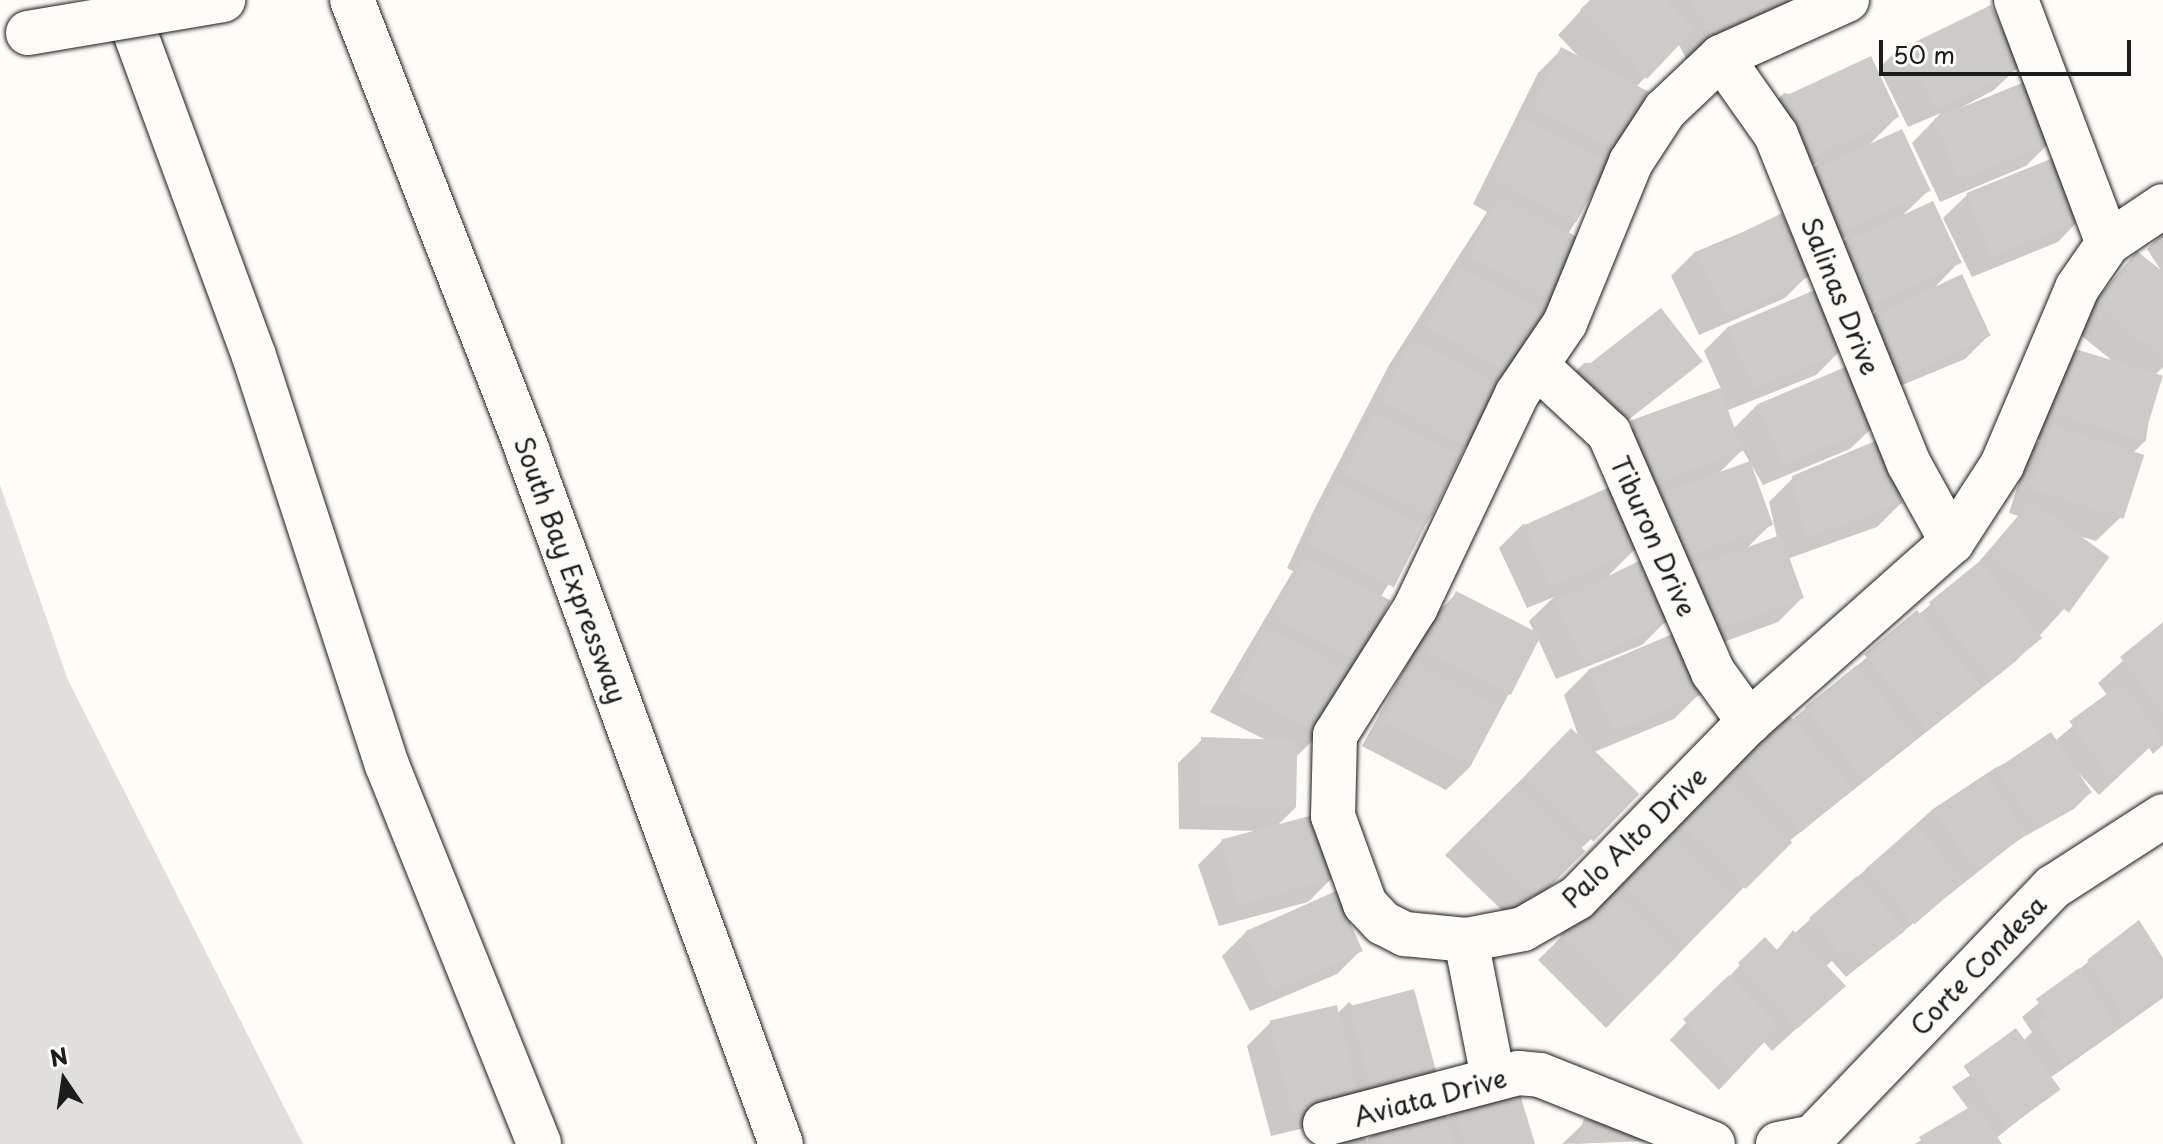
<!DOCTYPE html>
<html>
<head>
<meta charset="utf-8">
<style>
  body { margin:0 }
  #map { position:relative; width:2163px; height:1144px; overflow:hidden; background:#fdfcf7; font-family:"Playpen Sans",sans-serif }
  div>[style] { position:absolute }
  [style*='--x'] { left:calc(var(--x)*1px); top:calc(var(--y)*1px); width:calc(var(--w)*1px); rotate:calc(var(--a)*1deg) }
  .green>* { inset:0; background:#e0dfdb }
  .shadow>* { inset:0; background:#0003 }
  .building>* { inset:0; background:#cccbc8; transform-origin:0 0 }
  .roads { filter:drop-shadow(0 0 2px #1c1c1c) drop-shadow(0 0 2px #1c1c1c) }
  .minor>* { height:44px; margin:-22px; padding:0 22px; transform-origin:22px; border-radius:22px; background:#fdfcf7 }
  .highway>* { height:44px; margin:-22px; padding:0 22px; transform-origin:22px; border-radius:22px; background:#fdfcf7 }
  .bridges { filter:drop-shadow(0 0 2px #1c1c1c) drop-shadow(0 0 2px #1c1c1c) }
  .minor-bridge>* { height:44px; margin:-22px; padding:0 22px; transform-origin:22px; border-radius:22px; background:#fdfcf7 }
  span { translate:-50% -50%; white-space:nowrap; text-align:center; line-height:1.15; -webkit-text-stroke:7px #fdfcf7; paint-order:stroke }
  .street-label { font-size:26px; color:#1c1c1c }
  .north { position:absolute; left:24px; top:1040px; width:80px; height:80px; -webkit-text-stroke:6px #fdfcf7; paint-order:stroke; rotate:347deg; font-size:22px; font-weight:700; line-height:32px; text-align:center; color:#1c1c1c }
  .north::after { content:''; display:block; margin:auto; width:28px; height:36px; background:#1c1c1c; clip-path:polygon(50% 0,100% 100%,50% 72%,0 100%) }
  .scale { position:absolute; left:1879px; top:40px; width:252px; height:36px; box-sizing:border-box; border:4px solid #1c1c1c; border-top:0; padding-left:10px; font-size:24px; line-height:28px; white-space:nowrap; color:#1c1c1c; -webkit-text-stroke:6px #fdfcf7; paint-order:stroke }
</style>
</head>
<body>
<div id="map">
  <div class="green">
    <div style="clip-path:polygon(0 485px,68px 680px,303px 1144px,0 1144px)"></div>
  </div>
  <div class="shadow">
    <div style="clip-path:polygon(1591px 0,1819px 0,1759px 24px,1756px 17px,1687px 60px,1678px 43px,1636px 87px,1618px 151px,1568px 234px,1553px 299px,1496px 385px,1431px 516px,1380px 598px,1387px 602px,1321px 732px,1297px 756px,1296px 807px,1276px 827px,1332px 878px,1308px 902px,1219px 926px,1198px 865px,1222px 841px,1257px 831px,1179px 829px,1178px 763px,1202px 740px,1268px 741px,1210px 712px,1293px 571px,1287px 568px,1314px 510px,1389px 365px,1487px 212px,1473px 204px,1538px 73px,1562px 49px,1579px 57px,1558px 35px)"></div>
    <div style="clip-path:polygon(1903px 44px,2018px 67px,1994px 90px,1951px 113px,2050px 142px,2026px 166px,1940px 202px,1912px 143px,1941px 113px,1908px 127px,1879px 68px)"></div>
    <div style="clip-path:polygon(1784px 93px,1897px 117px,1869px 145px,1929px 190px,1903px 215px,1959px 262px,1934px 288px,1989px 335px,1965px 359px,1876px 396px,1851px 337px,1877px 310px,1850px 321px,1821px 263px,1848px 237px,1815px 250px,1790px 191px,1818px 163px,1785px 176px,1760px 117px)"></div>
    <div style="clip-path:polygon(1967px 195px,2081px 218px,2058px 242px,1972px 277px,1943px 218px)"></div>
    <div style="clip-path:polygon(1781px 216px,1809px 274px,1785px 298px,1699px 335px,1671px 276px,1695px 252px)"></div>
    <div style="clip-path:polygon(2163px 233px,2163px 367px,2155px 375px,2146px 440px,2133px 453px,2141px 456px,2120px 518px,2096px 541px,2076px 535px,2064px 609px,2016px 661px,1789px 841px,1606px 1028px,1538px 960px,1715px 784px,1972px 570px,2018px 516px,2009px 513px,2029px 451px,2040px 440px,2030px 437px,2049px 374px,2115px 363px,2072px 328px,2137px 253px,2162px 272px,2147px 249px)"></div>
    <div style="clip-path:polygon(1728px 327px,1840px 351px,1816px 375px,1726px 411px,1733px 429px,1758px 404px,1874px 426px,1850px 449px,1763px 485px,1737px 440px,1741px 451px,1713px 479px,1770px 525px,1742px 553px,1777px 538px,1769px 502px,1793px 478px,1901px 503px,1877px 527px,1787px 559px,1802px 598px,1778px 622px,1691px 654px,1667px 598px,1695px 570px,1659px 585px,1635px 525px,1663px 498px,1632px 511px,1610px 451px,1634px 427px,1721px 389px,1704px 351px)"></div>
    <div style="clip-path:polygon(1701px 362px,1597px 441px,1560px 387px,1584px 363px)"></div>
    <div style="clip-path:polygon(1523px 524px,1636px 548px,1609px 575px,1666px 621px,1642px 645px,1556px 679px,1538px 639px,1470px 767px,1446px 790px,1362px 746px,1433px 617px,1457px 593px,1534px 632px,1529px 621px,1554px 597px,1527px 608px,1499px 548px)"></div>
    <div style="clip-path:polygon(2163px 625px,2163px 745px,2153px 754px,2149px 748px,2099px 795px,2071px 765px,2090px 793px,2074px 809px,2018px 840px,1846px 977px,1832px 961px,1825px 967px,1843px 986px,1772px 1051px,1764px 1042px,1719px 1090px,1670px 1040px,1740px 965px,1775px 951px,1933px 809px,1995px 768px,2055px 741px,2108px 696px,2098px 683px)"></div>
    <div style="clip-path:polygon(1588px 671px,1698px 695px,1674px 719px,1594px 752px,1637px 794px,1510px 918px,1445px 855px,1571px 730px,1579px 738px,1564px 695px)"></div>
    <div style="clip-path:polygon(1246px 932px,1361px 950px,1337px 974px,1250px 1011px,1222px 956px)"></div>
    <div style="clip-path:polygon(2163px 961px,2163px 998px,2050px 1078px,2058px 1089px,1995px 1139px,1998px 1144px,1915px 1144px,1969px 1110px,1952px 1087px,2023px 1041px,2032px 1032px,2022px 1017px,2088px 962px)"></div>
    <div style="clip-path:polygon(1349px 1002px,1436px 1079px,1333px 1121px,1271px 1136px,1247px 1046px,1271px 1022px,1337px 1014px)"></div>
    <div style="clip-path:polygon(1459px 1107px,1532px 1144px,1313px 1144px,1364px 1132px,1366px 1141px,1379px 1129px,1445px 1120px)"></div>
    <div style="clip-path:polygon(1585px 1122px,1648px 1141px,1562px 1144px)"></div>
  </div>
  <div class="building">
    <div style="clip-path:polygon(1590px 0,1666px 0,1694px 29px,1647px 79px,1580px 10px)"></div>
    <div style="clip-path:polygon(1691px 0,1768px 0,1771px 5px,1711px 37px)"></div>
    <div style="left:1991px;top:5px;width:69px;height:96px;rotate:64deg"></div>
    <div style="left:1561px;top:47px;width:98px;height:67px;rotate:27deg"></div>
    <div style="left:1871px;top:56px;width:67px;height:95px;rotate:65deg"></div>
    <div style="left:2027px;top:81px;width:66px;height:100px;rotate:68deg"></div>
    <div style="left:1524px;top:118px;width:95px;height:68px;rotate:28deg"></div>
    <div style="left:1902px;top:129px;width:68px;height:96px;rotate:65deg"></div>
    <div style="left:2058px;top:156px;width:68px;height:99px;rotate:68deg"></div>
    <div style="left:1499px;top:197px;width:95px;height:68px;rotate:27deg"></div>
    <div style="left:1933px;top:201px;width:68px;height:96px;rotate:65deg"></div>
    <div style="left:1782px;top:213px;width:69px;height:95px;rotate:64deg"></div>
    <div style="clip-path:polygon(2137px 251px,2163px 272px,2163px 359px,2094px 303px)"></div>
    <div style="left:1460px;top:266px;width:100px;height:70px;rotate:29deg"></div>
    <div style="left:1962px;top:274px;width:68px;height:95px;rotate:65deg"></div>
    <div style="left:1817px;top:289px;width:67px;height:97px;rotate:67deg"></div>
    <div style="left:1661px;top:308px;width:68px;height:96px;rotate:52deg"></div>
    <div style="left:1413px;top:339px;width:101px;height:70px;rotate:28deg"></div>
    <div style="left:2072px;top:348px;width:95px;height:68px;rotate:17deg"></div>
    <div style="left:1850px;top:365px;width:66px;height:100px;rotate:67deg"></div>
    <div style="left:1720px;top:388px;width:67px;height:95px;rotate:70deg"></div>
    <div style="left:1374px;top:413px;width:97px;height:67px;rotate:26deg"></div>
    <div style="left:2052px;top:425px;width:97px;height:67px;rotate:18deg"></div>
    <div style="clip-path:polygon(1880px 439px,1903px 503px,1806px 538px,1792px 476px)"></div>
    <div style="left:1750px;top:461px;width:68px;height:100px;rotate:70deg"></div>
    <div style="left:1337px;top:483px;width:98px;height:67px;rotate:27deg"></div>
    <div style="left:1612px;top:486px;width:68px;height:97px;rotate:66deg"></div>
    <div style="left:2031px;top:500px;width:97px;height:69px;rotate:36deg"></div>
    <div style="left:1781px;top:535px;width:67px;height:99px;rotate:70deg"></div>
    <div style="left:1305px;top:557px;width:96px;height:68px;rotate:27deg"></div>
    <div style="left:1639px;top:561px;width:67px;height:94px;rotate:64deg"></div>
    <div style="left:1980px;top:561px;width:99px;height:66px;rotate:51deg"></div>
    <div style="left:1456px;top:591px;width:96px;height:68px;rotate:27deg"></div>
    <div style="left:1917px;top:610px;width:99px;height:69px;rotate:50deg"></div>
    <div style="clip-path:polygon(2163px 622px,2163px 713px,2120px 657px)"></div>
    <div style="left:1268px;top:628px;width:96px;height:69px;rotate:28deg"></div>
    <div style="left:1675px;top:633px;width:67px;height:95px;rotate:67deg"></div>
    <div style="left:1415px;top:663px;width:96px;height:66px;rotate:27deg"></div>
    <div style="left:1857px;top:665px;width:94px;height:67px;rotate:51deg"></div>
    <div style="left:2122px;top:683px;width:68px;height:65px;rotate:54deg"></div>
    <div style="left:1788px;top:714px;width:98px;height:68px;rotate:49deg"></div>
    <div style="left:1571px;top:728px;width:95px;height:66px;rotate:44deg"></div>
    <div style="left:2051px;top:732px;width:73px;height:66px;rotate:56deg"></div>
    <div style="left:1201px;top:737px;width:96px;height:68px;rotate:2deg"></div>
    <div style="left:1723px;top:773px;width:98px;height:66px;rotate:45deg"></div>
    <div style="left:1986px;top:775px;width:72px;height:63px;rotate:55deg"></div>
    <div style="left:1518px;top:784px;width:95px;height:68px;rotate:45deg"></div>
    <div style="left:1317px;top:814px;width:67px;height:99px;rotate:75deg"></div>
    <div style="left:1916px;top:825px;width:74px;height:66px;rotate:49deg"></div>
    <div style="left:1667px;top:830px;width:95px;height:70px;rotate:45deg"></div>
    <div style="clip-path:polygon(1857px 876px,1905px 931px,1863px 963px,1850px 947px,1841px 954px,1809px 918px)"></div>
    <div style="left:1609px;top:887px;width:97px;height:69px;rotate:45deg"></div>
    <div style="left:1336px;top:891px;width:66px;height:99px;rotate:66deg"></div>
    <div style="clip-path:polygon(2139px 920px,2163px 958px,2163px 994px,2126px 1019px,2087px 960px)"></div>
    <div style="clip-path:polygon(1793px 930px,1846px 986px,1797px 1029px,1738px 963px,1765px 937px,1777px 950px)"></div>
    <div style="clip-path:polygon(2079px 968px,2119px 1029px,2064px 1065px,2037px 1025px,2048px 1017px,2036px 999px)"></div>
    <div style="left:1729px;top:975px;width:73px;height:64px;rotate:46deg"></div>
    <div style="left:1414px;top:989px;width:94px;height:67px;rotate:75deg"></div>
    <div style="left:1337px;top:1005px;width:96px;height:69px;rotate:77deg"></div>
    <div style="left:2016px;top:1028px;width:76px;height:65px;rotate:54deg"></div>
    <div style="clip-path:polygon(1519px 1091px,1535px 1144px,1464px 1144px,1455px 1108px)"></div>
    <div style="clip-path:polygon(1975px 1104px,2002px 1144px,1924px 1144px,1919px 1137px)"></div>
    <div style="clip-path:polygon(1446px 1113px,1453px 1144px,1382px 1144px,1378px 1127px)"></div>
    <div style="clip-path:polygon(1584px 1119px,1602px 1122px,1651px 1140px,1575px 1144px)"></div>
  </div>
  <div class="roads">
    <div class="minor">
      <div style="--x:1847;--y:0;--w:138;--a:155.7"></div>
      <div style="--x:1721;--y:57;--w:77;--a:136.6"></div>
      <div style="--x:1665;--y:110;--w:62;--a:123.2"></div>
      <div style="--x:1631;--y:162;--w:174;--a:112.3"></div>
      <div style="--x:1565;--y:323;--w:86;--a:124.1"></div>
      <div style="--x:1517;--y:394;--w:236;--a:115.4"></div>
      <div style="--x:1416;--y:607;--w:151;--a:122.3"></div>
      <div style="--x:1335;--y:735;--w:81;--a:91.4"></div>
      <div style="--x:1333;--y:816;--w:94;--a:70"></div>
      <div style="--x:1365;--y:904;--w:26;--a:47"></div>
      <div style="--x:1383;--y:923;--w:25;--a:27"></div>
      <div style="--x:1405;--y:934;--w:61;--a:5.6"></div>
      <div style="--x:1466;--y:940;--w:58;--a:-10.9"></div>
      <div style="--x:1523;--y:929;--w:62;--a:-29.9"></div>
      <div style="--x:1577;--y:898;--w:246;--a:-45.7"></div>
      <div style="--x:1749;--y:722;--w:271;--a:-41.6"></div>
      <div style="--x:1952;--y:542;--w:92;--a:-57"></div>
      <div style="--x:2002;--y:465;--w:192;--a:-67"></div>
      <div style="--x:2077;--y:288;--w:55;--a:-55.4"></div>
      <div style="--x:2108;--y:243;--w:66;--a:-33.9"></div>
      <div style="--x:2016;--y:0;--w:260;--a:69.3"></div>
      <div style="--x:1721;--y:57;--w:95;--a:54.8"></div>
      <div style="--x:1776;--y:135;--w:355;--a:68"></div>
      <div style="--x:1909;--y:464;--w:89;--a:61.1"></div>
      <div style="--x:1538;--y:367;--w:97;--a:42.9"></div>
      <div style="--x:1609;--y:433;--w:261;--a:66.5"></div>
      <div style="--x:1713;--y:672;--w:62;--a:54.2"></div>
      <div style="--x:1466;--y:940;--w:141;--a:78.9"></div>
      <div style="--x:1325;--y:1124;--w:200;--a:-14.8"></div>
      <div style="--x:1518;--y:1073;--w:22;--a:5"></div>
      <div style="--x:1540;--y:1075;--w:186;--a:21.7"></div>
      <div style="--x:1778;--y:1144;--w:36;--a:-11"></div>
      <div style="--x:1813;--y:1137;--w:347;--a:-46.2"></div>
      <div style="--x:2053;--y:887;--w:131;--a:-32.8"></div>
    </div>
    <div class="highway">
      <div style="--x:123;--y:0;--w:379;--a:69.8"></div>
      <div style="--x:254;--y:356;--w:430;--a:72"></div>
      <div style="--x:387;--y:765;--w:408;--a:68.1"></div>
      <div style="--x:352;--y:0;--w:483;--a:68.7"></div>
      <div style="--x:527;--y:450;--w:739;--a:69.9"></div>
    </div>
  </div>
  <div class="bridges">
    <div class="minor-bridge">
      <div style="--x:28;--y:33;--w:198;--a:-9.6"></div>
    </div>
  </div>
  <div class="street-label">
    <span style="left:1841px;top:296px;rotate:68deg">Salinas Drive</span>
    <span style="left:1654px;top:536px;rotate:66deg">Tiburon Drive</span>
    <span style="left:571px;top:570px;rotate:70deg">South Bay Expressway</span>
    <span style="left:1634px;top:837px;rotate:-44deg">Palo Alto Drive</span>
    <span style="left:1978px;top:965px;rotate:-46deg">Corte Condesa</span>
    <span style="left:1430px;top:1097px;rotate:-15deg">Aviata Drive</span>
  </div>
  <div class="north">N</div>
  <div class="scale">50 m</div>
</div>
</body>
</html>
